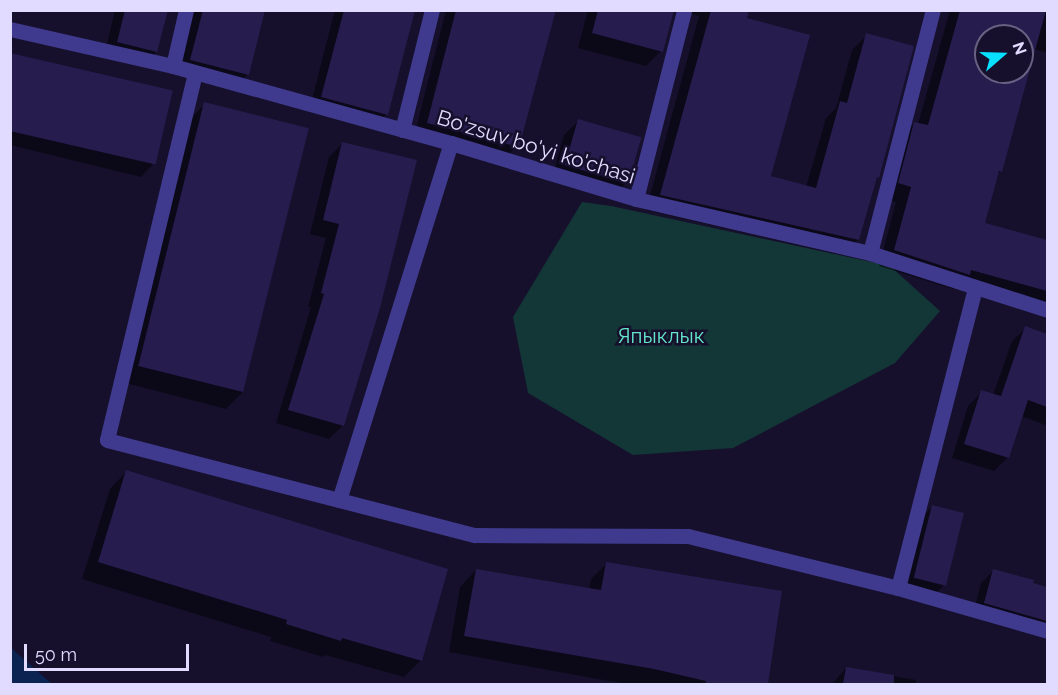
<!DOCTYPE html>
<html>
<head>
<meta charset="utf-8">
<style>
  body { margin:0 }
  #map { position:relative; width:1058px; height:695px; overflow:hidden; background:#16102d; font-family:Raleway,sans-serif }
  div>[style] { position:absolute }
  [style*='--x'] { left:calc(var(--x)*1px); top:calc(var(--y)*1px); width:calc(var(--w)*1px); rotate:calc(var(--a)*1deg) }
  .green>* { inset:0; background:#133737 }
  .water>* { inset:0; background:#0b2351 }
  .shadow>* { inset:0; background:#0007 }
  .building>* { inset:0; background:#271c4e; transform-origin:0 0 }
  .minor>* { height:15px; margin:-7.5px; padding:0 7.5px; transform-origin:7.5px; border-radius:7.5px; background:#3f3a8d }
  span { translate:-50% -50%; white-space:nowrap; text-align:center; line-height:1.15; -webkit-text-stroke:5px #16102d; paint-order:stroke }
  .street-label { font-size:21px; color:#e1dcff }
  .park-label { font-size:21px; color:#62e5c8 }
  .frame { position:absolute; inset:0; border:12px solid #e1dcff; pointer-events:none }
  .north { position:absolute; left:974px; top:24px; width:60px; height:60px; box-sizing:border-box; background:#16102d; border:2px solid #676281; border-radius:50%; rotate:70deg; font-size:16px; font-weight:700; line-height:24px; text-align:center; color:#e1dcff }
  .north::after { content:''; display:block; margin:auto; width:21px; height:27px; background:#08e0ff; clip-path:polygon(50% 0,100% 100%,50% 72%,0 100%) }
  .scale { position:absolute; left:24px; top:644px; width:165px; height:27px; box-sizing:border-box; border:3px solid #e1dcff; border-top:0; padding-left:8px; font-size:18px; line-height:21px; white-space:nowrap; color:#e1dcff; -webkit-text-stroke:4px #16102d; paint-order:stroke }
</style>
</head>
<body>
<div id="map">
  <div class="green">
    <div style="clip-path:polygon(582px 202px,611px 206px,890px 266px,940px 311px,895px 363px,733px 448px,633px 455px,528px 393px,513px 317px)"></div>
  </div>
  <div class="water">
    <div style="clip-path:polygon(11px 648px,52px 684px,11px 684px)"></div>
  </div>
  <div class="shadow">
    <div style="clip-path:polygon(115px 10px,166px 10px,156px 52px,142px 66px,104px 56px)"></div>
    <div style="clip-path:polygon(193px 10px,262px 10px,248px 74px,234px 88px,177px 73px)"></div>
    <div style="clip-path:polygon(335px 10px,413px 10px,386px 115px,372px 128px,309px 111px)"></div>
    <div style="clip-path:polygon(446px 10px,556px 10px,517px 146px,503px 160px,414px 137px)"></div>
    <div style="clip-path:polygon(588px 10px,672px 10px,661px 51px,646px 66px,578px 48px)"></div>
    <div style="clip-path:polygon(680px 10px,747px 10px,745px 19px,770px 177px,806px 187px,826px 118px,836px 108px,852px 50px,867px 35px,878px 177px,874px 181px,858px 240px,842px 255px,646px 210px,699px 16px)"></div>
    <div style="clip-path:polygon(evenodd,950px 10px,1048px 10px,1048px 53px,1033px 49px,1001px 171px,996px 175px,983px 224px,1048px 242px,1048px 310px,957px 285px,953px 289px,879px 266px,896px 202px,884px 199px,899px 139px,915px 123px,918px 124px,950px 10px,986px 36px,1022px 36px,1022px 72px,986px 72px,986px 36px)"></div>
    <div style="clip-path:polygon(10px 53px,154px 163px,141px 177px,10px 145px)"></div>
    <div style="clip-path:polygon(205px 104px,242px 393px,226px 409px,122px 382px,189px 120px)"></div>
    <div style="clip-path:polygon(578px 121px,627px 182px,614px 196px,552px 178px,564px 135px)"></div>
    <div style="clip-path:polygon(343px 143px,343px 425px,329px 439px,276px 423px,311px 307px,308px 307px,326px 238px,310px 234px,329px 157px)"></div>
    <div style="clip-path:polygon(1026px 328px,1048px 335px,1048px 426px,1021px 416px,1008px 457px,994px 471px,952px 458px,968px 406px,982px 392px,993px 395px,1012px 341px)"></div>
    <div style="clip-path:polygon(127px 471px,421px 660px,404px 677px,325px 655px,323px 657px,270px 641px,271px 637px,82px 579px,110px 489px)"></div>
    <div style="clip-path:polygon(932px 507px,944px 585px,930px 599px,900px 592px,918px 521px)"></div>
    <div style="clip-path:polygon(607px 563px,780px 592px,767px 684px,626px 684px,449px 652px,460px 587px,476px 570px,589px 590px,591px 579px)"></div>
    <div style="clip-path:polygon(993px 571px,1048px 588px,1048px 641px,1039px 633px,973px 614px,981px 583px)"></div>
    <div style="clip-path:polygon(846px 668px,916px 680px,915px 684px,832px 684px)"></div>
  </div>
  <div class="building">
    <div style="clip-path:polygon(125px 10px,168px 10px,157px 52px,117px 42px)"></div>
    <div style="clip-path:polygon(203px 10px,265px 10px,249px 75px,190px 60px)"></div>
    <div style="clip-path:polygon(344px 10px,415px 10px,388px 115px,321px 97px)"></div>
    <div style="clip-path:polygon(456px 10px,556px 10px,519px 147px,427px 123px)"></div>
    <div style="clip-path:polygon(598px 10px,674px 10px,663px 52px,592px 33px)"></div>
    <div style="clip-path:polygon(711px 10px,749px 10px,747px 18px,810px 35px,771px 176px,816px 188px,840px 101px,847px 103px,866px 33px,914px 46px,879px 178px,877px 177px,859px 240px,660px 195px)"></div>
    <div style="clip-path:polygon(evenodd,960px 10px,1046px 10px,1002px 172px,999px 171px,985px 223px,1047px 240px,1047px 291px,971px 270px,970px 275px,894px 250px,911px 187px,898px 183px,914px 122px,928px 125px,960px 10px,986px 36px,1022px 36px,1022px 72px,986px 72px,986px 36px)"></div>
    <div style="left:10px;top:53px;width:167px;height:76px;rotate:13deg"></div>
    <div style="left:204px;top:102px;width:108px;height:272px;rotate:14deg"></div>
    <div style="left:578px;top:119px;width:66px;height:48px;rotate:16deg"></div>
    <div style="clip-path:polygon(342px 142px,417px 160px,380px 308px,344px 426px,288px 410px,324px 294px,321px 293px,339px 224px,323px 220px)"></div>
    <div style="clip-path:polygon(1025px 326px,1047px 334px,1047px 407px,1028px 400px,1009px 458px,964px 444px,981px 390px,1001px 396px)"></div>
    <div style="clip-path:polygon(126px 470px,448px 569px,422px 661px,342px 638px,341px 641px,286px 624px,287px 620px,98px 562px)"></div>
    <div style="left:932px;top:505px;width:33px;height:75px;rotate:14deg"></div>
    <div style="clip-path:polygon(606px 562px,782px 591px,768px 684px,705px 684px,706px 681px,654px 669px,464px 636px,476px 569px,601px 590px)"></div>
    <div style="clip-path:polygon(993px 569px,1034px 580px,1033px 583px,1047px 587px,1047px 621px,984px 603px)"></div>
    <div style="clip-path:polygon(846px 667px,894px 675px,894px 684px,843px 684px)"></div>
  </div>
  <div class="minor">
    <div style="--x:10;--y:29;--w:167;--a:12.8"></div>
    <div style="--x:173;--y:66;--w:288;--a:15.5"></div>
    <div style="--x:451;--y:143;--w:193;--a:16.8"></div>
    <div style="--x:636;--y:199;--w:240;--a:13"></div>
    <div style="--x:870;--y:253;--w:187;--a:17.8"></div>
    <div style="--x:173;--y:66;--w:57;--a:-76.9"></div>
    <div style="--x:195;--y:73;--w:377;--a:103.5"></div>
    <div style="--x:107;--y:440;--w:380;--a:14.5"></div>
    <div style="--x:475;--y:535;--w:213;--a:0.3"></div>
    <div style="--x:688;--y:536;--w:216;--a:13.9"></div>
    <div style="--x:898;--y:588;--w:156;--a:16"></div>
    <div style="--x:402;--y:130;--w:124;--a:-76"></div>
    <div style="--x:636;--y:199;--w:195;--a:-75.7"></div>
    <div style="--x:870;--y:253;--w:251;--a:-75.5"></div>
    <div style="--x:339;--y:500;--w:374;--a:-72.6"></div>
    <div style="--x:898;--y:588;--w:310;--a:-75.6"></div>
  </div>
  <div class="street-label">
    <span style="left:536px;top:147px;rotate:17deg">Bo'zsuv bo'yi ko'chasi</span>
  </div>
  <div class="park-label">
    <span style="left:661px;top:336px">Япыклык</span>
  </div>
  <div class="frame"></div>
  <div class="north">N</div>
  <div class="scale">50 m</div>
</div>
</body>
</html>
